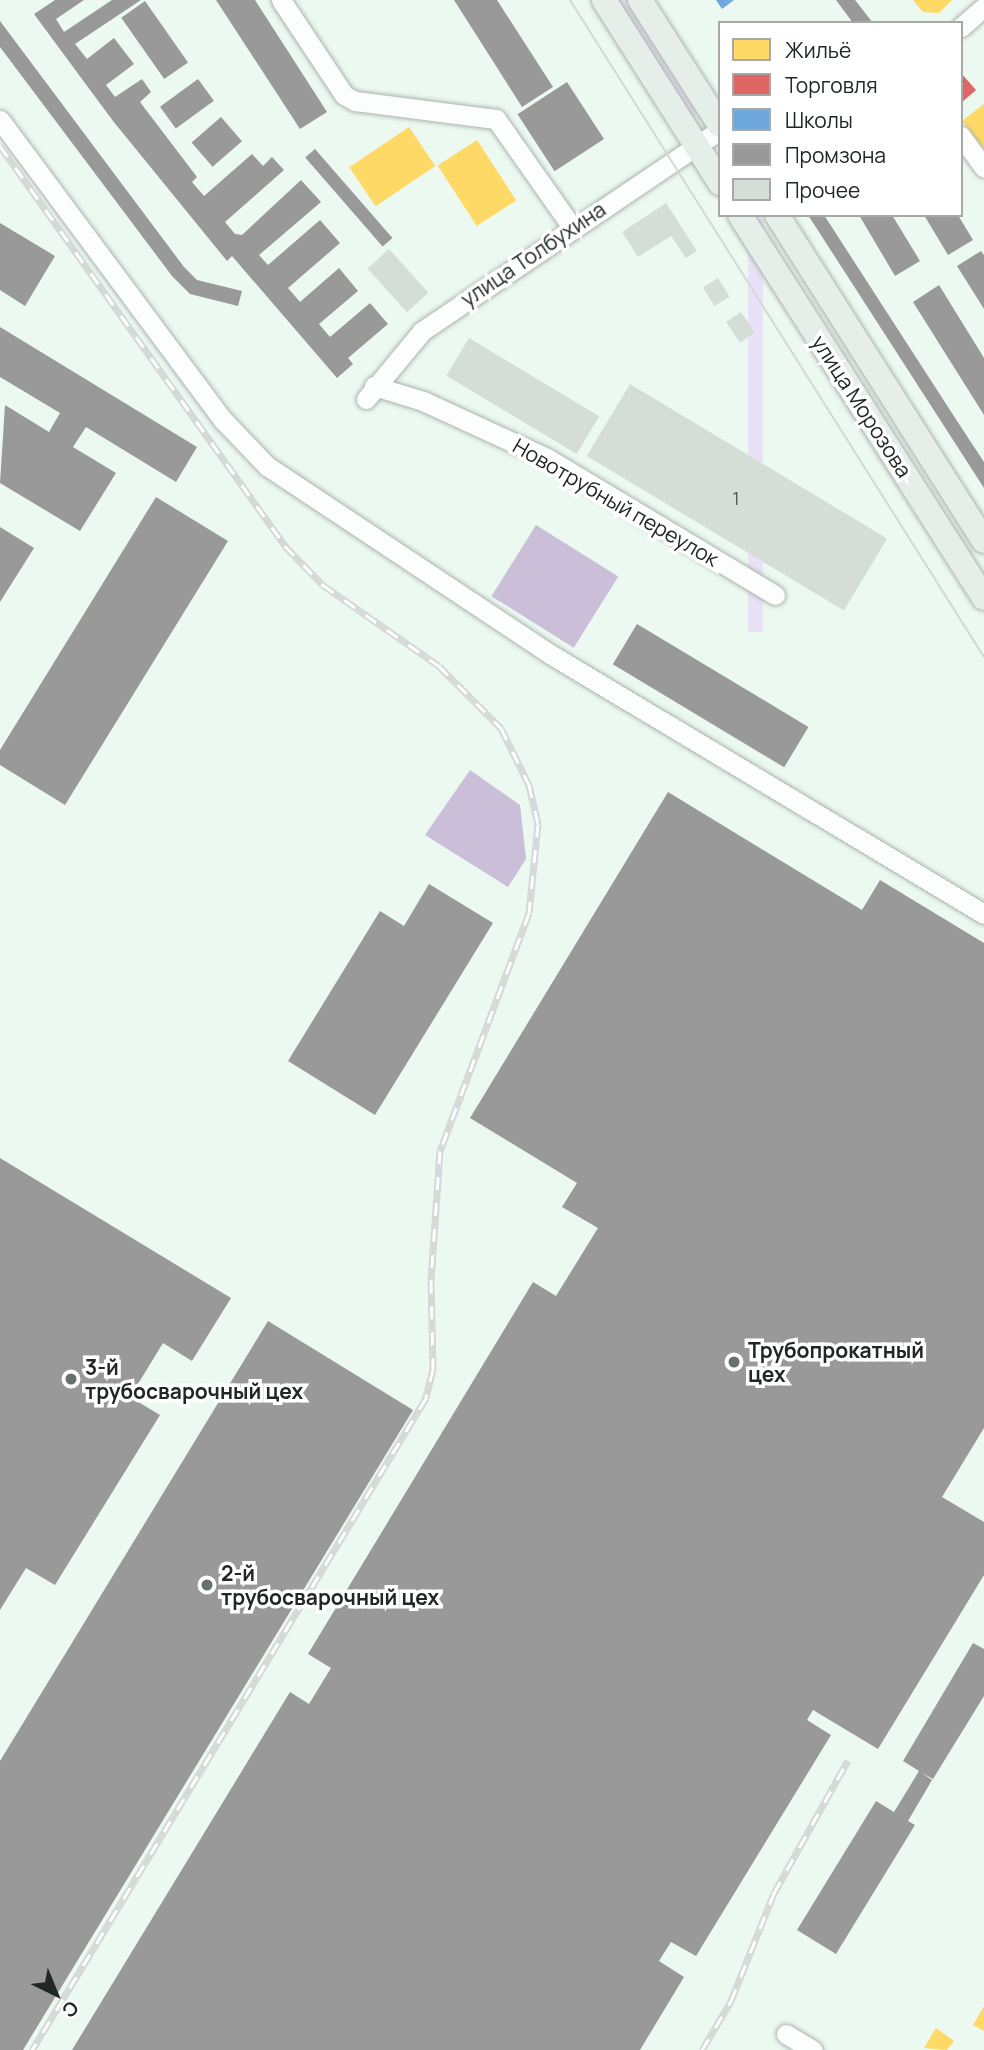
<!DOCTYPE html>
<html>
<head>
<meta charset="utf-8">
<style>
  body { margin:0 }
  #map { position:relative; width:984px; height:2050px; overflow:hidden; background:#ecf9f0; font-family:Manrope,sans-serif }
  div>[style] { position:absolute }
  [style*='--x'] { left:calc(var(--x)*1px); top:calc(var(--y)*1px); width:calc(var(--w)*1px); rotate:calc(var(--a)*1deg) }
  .green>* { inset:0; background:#e9e2f6; transform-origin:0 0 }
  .water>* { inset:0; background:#cabed9; transform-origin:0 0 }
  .homes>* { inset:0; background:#ffd966; transform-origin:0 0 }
  .shops>* { inset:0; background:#e06666 }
  .schools>* { inset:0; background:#6fa8dc }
  .industry>* { inset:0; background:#999; transform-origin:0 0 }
  .building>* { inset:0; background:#d4ded7; transform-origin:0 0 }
  .roads { filter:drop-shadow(0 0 2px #abb4ae) drop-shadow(0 0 2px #abb4ae) }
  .minor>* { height:19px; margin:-9.5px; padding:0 9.5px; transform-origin:9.5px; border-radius:9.5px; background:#fcfefd }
  .major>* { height:24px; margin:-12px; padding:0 12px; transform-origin:12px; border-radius:12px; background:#e6eee9 }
  .tram>* { height:2px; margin:-1px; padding:0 1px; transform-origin:1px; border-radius:1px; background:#d4d8d6 }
  .rail>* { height:7px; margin-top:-3.5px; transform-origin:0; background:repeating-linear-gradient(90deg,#fff 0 13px,#d4d8d6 0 26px); box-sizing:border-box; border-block:2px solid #d4d8d6 }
  .dots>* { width:19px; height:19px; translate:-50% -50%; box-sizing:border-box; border:4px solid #fff; border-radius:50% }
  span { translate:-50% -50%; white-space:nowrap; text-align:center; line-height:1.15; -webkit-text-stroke:7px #fff; paint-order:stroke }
  .number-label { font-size:18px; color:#505853 }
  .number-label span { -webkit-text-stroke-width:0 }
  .street-label { font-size:21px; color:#202823 }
  .poi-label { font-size:21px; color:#202823; font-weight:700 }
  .left { translate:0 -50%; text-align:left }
  .legend { position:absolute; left:718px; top:21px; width:245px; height:196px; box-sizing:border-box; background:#fff; border:2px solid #a6a9a7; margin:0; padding:9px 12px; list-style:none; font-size:21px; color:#202823 }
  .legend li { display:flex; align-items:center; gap:14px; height:35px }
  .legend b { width:35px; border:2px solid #a6a9a7 }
  .north { position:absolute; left:21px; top:1959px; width:70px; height:70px; -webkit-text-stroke:5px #fff; paint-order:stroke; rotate:137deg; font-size:19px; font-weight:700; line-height:28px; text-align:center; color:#202823 }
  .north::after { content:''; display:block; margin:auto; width:24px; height:32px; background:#202823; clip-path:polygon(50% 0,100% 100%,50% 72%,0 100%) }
</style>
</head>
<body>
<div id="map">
  <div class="green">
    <div style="clip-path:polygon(613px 0,627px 0,697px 110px,694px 120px)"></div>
    <div style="left:748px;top:215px;width:15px;height:417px"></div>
  </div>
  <div class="water">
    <div style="left:536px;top:525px;width:97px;height:84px;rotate:32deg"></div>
    <div style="clip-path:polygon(470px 770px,520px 805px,526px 859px,508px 887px,425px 835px)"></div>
  </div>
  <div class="homes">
    <div style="clip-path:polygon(913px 0,952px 0,939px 13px,923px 12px)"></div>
    <div style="clip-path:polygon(984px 104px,984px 149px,962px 121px)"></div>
    <div style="left:409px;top:127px;width:47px;height:72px;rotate:56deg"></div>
    <div style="left:477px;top:140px;width:72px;height:47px;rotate:57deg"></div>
    <div style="clip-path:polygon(984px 2006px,984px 2031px,973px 2025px)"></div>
    <div style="clip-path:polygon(936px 2028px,954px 2041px,947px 2050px,924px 2048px)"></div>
  </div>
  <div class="shops">
    <div style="clip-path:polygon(961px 73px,976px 90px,961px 103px)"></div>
  </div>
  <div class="schools">
    <div style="clip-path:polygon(716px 0,734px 0,722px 9px)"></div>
  </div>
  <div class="industry">
    <div style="clip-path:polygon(55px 0,84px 0,56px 19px,64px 32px,112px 0,141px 0,75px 44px,87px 59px,114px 38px,134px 64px,106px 85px,115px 97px,142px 79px,151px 92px,140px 102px,197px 177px,192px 182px,204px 196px,252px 154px,263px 166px,272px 157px,284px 170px,225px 222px,235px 234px,242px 235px,301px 180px,321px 202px,259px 255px,268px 265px,320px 220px,340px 243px,288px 288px,300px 302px,339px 268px,358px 291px,319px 324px,330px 337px,370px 303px,388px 324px,348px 358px,353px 364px,337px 378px,232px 256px,227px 261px,113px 121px,34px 14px)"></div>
    <div style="clip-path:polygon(216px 0,255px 0,327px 112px,300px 129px)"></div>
    <div style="clip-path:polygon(454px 0,497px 0,553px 87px,522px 107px)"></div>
    <div style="clip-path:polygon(836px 0,855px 0,873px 23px,853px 23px)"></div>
    <div style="left:145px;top:1px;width:75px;height:29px;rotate:55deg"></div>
    <div style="clip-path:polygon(0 21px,184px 267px,197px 280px,242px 291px,238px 306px,190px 294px,172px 276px,0 47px)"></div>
    <div style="left:198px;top:79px;width:27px;height:47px;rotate:54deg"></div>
    <div style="left:567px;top:82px;width:68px;height:59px;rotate:57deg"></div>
    <div style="left:221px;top:117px;width:32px;height:39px;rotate:49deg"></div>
    <div style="left:315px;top:149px;width:118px;height:13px;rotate:49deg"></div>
    <div style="clip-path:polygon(808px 215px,824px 215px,959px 424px,984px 462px,984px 488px)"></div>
    <div style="clip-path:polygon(859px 215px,892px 215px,920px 261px,895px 276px)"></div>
    <div style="clip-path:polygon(924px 215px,958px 215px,973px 240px,948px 255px)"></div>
    <div style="clip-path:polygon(0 223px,55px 256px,25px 306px,0 290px)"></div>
    <div style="clip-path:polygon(981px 251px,984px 255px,984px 309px,957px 266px)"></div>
    <div style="clip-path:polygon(939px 285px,984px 358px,984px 415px,913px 302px)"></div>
    <div style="clip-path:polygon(0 327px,197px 447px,176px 482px,86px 427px,73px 447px,116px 473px,80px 531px,0 483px,5px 405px,49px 432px,60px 413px,0 377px)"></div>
    <div style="clip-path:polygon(156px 497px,228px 541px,65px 805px,0 765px,0 750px)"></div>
    <div style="clip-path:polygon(0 527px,34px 548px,0 602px)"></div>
    <div style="left:637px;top:624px;width:200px;height:47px;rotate:31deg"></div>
    <div style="clip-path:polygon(668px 792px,862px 910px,880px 880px,984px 943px,984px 1428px,942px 1497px,984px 1522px,984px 1575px,878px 1749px,813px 1710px,807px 1720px,831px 1735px,696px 1956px,671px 1942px,659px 1961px,684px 1977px,640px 2050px,72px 2050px,290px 1692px,309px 1704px,331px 1668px,308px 1654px,533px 1282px,556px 1296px,598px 1228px,562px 1207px,577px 1183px,470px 1118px)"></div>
    <div style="clip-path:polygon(429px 884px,493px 923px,375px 1115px,288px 1061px,380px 911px,404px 926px)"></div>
    <div style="clip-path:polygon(0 1158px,231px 1298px,192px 1361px,163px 1343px,130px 1397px,160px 1415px,55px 1585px,26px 1568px,0 1610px)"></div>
    <div style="clip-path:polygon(268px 1321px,413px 1410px,23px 2050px,0 2050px,0 1761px)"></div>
    <div style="clip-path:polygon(973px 1643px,984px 1649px,984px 1696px,933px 1779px,922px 1773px,932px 1780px,908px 1821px,915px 1825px,836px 1954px,797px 1930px,876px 1801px,894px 1812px,919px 1771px,903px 1761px)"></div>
  </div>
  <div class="building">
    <div style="clip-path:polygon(666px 203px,697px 251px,686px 258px,671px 236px,638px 257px,622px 232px)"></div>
    <div style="left:389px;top:249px;width:59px;height:29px;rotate:48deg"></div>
    <div style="left:718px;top:278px;width:22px;height:18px;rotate:58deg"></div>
    <div style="left:741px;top:312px;width:25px;height:18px;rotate:56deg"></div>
    <div style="left:469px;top:338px;width:152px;height:44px;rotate:31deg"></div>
    <div style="left:630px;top:384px;width:300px;height:84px;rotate:31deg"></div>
  </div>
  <div class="roads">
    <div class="minor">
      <div style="--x:281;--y:0;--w:114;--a:56.4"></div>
      <div style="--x:344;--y:95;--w:13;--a:29"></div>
      <div style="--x:355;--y:101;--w:142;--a:7.3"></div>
      <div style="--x:496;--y:119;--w:132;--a:54.9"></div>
      <div style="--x:961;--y:27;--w:30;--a:-41"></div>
      <div style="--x:0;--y:120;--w:374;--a:53.4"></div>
      <div style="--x:223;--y:420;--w:64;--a:46.3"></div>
      <div style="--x:267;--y:466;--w:340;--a:33.6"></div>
      <div style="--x:550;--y:654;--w:506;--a:30.92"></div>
      <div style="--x:961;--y:136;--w:39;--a:54"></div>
      <div style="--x:374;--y:386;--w:51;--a:17"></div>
      <div style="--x:423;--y:401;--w:136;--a:24.7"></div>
      <div style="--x:547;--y:458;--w:266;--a:31"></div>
      <div style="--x:366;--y:399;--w:88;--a:-50.5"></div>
      <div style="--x:422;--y:331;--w:359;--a:-34"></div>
      <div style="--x:786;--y:2034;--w:31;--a:31"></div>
    </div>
    <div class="major">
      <div style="--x:604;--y:0;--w:217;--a:57.6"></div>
      <div style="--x:640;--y:0;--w:148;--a:57.4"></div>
      <div style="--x:740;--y:215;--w:454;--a:57.5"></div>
      <div style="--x:777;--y:215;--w:386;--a:57.6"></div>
    </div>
  </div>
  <div class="tram">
    <div style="--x:570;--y:0;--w:777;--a:57.78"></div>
  </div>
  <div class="rail">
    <div style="--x:0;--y:146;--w:491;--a:54.5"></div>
    <div style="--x:285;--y:546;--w:54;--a:45.7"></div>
    <div style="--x:323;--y:585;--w:141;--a:34.9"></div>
    <div style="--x:439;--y:666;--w:88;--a:45"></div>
    <div style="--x:501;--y:728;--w:64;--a:63.8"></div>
    <div style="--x:529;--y:785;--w:40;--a:77"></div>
    <div style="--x:538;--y:824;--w:89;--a:95.8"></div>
    <div style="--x:529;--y:913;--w:254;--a:110.5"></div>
    <div style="--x:440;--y:1151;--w:129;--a:94"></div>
    <div style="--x:431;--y:1280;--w:89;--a:88.7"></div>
    <div style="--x:433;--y:1369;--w:30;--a:104"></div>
    <div style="--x:426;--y:1398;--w:762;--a:121.14"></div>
    <div style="--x:702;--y:2050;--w:57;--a:-59.4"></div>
    <div style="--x:731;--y:2001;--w:116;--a:-68.3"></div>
    <div style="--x:774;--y:1893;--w:152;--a:-60.9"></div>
  </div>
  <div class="dots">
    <div style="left:734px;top:1362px;background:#67716b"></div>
    <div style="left:71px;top:1379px;background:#67716b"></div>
    <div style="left:207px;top:1585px;background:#67716b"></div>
  </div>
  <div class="number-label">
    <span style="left:736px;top:498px">1</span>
  </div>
  <div class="street-label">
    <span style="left:533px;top:254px;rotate:-34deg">улица Толбухина</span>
    <span style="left:862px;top:406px;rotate:57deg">улица Морозова</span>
    <span style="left:616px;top:502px;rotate:30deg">Новотрубный переулок</span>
  </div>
  <div class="poi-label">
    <span class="left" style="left:748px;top:1362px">Трубопрокатный<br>цех</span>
    <span class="left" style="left:85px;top:1379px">3-й<br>трубосварочный цех</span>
    <span class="left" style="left:221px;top:1585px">2-й<br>трубосварочный цех</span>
  </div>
  <ul class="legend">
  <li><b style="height:19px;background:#ffd966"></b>Жильё</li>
  <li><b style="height:19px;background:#e06666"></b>Торговля</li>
  <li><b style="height:19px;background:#6fa8dc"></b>Школы</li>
  <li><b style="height:19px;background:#999"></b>Промзона</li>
  <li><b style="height:19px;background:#d4ded7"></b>Прочее</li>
  </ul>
  <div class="north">С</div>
</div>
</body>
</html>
